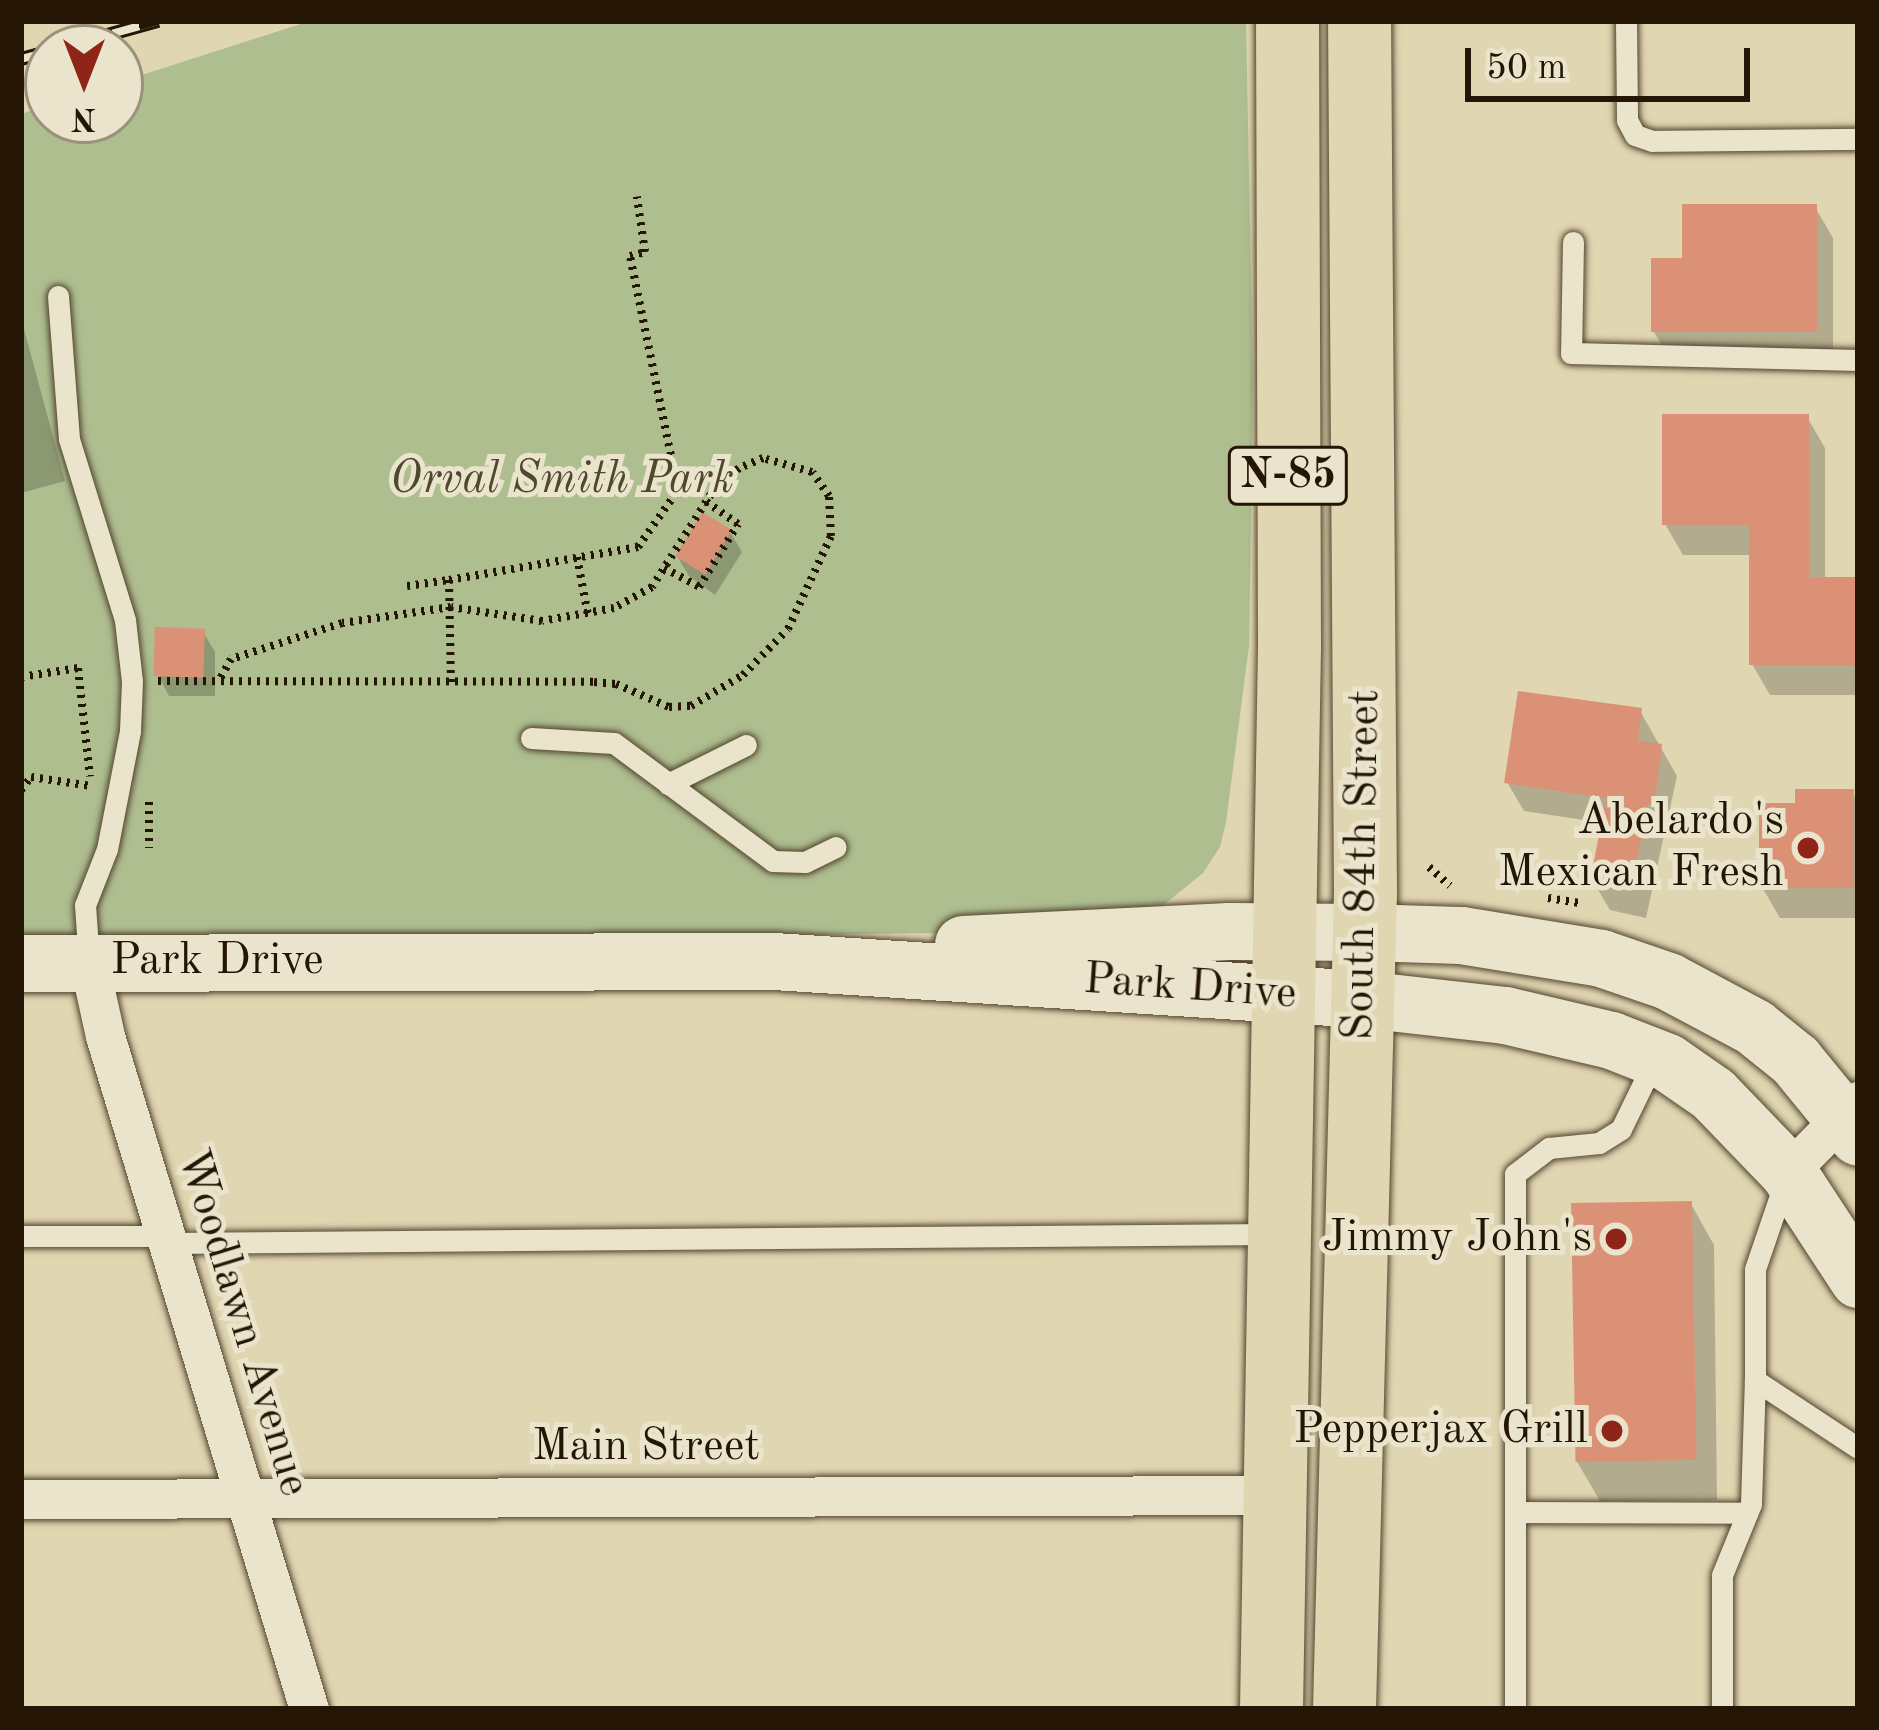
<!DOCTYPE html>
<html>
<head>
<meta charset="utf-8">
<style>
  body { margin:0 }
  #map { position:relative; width:1879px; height:1730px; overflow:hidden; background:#e0d6b1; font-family:"Old Standard TT",serif }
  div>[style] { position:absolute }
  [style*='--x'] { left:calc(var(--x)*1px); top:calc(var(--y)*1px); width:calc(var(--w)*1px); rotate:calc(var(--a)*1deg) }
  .green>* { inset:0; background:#aebe8f }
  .shadow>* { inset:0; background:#0003 }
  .building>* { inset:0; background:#da9176; transform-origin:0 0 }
  .path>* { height:8px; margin-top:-4px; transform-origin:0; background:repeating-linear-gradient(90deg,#241504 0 3px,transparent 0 9px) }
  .roads { filter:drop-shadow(0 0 3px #53452f) drop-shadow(0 0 3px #53452f) }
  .lane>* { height:21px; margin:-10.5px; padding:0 10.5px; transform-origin:10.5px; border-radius:10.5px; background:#ebe4cc }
  .street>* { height:39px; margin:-19.5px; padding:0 19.5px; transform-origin:19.5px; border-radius:19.5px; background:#ebe4cc }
  .secondary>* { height:57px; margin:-28.5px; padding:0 28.5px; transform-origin:28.5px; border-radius:28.5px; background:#ebe4cc }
  .primary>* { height:63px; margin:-31.5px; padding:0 31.5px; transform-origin:31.5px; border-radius:31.5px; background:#e0d6b1 }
  .rail>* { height:14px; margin-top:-7px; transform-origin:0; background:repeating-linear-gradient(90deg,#ebe4cc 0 27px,#241504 0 54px); box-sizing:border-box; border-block:3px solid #241504 }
  .dots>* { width:33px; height:33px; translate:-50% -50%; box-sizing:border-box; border:6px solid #ebe4cc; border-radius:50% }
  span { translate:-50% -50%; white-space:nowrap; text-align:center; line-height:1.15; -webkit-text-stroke:10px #ebe4cc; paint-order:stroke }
  .shield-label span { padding:3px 9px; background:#ebe4cc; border:3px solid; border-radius:9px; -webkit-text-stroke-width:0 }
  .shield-label { font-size:42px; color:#241504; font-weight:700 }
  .park-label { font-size:45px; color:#4d482e; font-style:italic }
  .poi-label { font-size:45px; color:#241504 }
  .right { translate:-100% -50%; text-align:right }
  .street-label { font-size:45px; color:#241504 }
  .frame { position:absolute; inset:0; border:24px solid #241504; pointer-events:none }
  .north { position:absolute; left:24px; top:24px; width:120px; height:120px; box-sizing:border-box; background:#ebe4cc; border:3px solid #9b917c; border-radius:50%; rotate:180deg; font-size:33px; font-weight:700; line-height:48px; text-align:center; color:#241504 }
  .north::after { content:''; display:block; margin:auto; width:42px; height:54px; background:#8f2418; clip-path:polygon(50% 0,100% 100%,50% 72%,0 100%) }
  .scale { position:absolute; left:1465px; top:48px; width:285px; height:54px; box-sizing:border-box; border:6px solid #241504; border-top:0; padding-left:15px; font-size:36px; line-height:42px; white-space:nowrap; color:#241504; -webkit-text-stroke:9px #ebe4cc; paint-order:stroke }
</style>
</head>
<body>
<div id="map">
  <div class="green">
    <div style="clip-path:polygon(310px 21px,1246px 21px,1253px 382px,1249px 646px,1226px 822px,1220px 847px,1203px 873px,1140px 924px,1016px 932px,21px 945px,21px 114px,48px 105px,48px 120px,120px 120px,120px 82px)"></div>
  </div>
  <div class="shadow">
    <div style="clip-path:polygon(1815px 207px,1833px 238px,1833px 362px,1672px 362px,1654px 332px)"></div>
    <div style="clip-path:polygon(21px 318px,65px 481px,21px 493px)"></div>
    <div style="clip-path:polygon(1807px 417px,1825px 448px,1825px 580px,1858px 580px,1858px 695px,1770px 695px,1752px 664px,1752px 555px,1683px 555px,1665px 524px)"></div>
    <div style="clip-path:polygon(730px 532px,742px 552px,715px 595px,689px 576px,677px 556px)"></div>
    <div style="clip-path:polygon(203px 632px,215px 652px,215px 696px,169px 696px,158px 675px)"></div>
    <div style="clip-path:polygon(1640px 711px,1677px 776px,1646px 918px,1610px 910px,1593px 881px,1604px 823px,1524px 811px,1507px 782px)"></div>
    <div style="clip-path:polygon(1852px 792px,1858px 802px,1858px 918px,1780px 918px,1762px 887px)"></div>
    <div style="clip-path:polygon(1691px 1204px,1714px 1245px,1717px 1500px,1600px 1501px,1576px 1460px)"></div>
  </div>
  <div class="building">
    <div style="clip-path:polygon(1682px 204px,1817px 204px,1817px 332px,1651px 332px,1651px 258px,1682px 258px)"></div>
    <div style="clip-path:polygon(1662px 414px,1809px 414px,1809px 577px,1858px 577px,1858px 665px,1749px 665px,1749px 525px,1662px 525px)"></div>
    <div style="left:702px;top:512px;width:35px;height:52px;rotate:31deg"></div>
    <div style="left:155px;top:627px;width:50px;height:49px;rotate:2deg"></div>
    <div style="clip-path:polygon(1518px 691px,1642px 708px,1638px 741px,1662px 744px,1654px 805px,1648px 804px,1631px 890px,1590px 882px,1606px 798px,1504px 783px)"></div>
    <div style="clip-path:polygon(1795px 789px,1854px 789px,1854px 888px,1759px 888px,1759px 803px,1795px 803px)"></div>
    <div style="left:1692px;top:1201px;width:259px;height:121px;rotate:89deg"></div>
  </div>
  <div class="path">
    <div style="--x:577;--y:557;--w:59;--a:79.3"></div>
    <div style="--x:664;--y:568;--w:40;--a:28"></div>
    <div style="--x:699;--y:587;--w:74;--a:-58.2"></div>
    <div style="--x:738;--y:524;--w:39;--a:-145"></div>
    <div style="--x:449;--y:580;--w:192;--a:-9.9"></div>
    <div style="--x:638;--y:547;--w:70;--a:-54.9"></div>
    <div style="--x:678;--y:490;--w:239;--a:-101.6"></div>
    <div style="--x:630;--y:256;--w:16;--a:-15"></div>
    <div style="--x:645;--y:252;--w:56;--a:-98.3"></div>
    <div style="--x:407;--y:586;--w:42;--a:-8.1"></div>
    <div style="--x:449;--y:580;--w:102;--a:88.9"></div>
    <div style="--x:21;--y:677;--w:58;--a:-9"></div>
    <div style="--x:78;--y:668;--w:109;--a:83.7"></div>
    <div style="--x:158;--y:681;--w:436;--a:0.1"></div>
    <div style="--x:594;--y:682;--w:22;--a:5"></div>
    <div style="--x:616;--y:684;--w:58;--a:23.5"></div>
    <div style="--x:669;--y:707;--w:22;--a:-3"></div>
    <div style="--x:691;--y:706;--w:61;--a:-30.8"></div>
    <div style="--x:743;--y:675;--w:64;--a:-45.6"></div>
    <div style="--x:788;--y:629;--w:102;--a:-65.2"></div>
    <div style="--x:831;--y:536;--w:40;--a:-92.9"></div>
    <div style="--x:829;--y:496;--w:29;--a:-125"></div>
    <div style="--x:812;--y:472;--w:51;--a:-164.1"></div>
    <div style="--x:763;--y:458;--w:26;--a:157"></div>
    <div style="--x:739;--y:468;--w:38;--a:137"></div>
    <div style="--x:711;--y:494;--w:110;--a:122.4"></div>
    <div style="--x:652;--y:587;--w:43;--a:151.1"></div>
    <div style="--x:614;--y:608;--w:73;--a:169.8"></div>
    <div style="--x:542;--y:621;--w:92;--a:-171.3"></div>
    <div style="--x:451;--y:607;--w:110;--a:171.6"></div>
    <div style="--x:342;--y:623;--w:117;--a:162"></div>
    <div style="--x:231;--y:659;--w:25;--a:119"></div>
    <div style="--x:21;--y:790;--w:16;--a:-52"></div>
    <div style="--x:31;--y:777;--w:61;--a:8.5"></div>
    <div style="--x:149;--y:802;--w:46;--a:90"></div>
    <div style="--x:1429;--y:867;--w:28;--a:42"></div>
    <div style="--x:1548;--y:898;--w:32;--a:9"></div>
  </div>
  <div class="roads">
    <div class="lane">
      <div style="--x:1626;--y:21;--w:99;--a:89.4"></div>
      <div style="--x:1627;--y:120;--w:17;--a:62"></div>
      <div style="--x:1635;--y:135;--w:18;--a:19"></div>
      <div style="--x:1652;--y:141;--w:206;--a:-0.6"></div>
      <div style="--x:1573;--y:242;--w:111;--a:91"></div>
      <div style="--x:1571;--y:353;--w:287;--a:1.4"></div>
      <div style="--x:58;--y:296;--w:143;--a:85.6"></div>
      <div style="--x:69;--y:439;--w:189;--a:72.8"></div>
      <div style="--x:125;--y:620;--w:61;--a:83.5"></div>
      <div style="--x:132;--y:681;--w:50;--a:92.3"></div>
      <div style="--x:130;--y:731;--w:120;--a:101"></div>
      <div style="--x:107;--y:849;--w:60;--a:111.4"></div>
      <div style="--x:85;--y:905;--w:57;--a:86"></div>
      <div style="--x:531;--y:738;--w:83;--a:3.4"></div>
      <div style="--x:614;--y:743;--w:198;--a:36.6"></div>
      <div style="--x:773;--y:861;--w:32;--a:2"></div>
      <div style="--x:805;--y:862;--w:34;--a:-26"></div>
      <div style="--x:668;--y:784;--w:87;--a:-26.6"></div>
      <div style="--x:1784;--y:1184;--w:90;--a:108.8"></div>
      <div style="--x:1755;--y:1269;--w:111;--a:90"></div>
      <div style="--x:1755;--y:1380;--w:123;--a:33.4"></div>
      <div style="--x:21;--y:1236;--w:144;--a:0"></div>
      <div style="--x:167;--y:1243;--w:1105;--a:-0.47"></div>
      <div style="--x:1515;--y:1512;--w:232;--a:0.2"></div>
      <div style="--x:1515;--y:1709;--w:535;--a:-90"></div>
      <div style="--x:1515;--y:1174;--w:43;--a:-37.4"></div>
      <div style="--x:1549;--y:1148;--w:50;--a:-5.7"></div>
      <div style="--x:1599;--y:1143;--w:26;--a:-32"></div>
      <div style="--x:1621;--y:1129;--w:76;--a:-64.1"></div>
      <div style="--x:1722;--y:1709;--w:134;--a:-90"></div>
      <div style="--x:1722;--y:1575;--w:77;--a:-67.8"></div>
      <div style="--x:1751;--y:1504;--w:124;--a:-88.2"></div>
    </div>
    <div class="street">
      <div style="--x:89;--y:963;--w:75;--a:77.6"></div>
      <div style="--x:105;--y:1036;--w:703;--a:73.14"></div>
      <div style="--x:1788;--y:1172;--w:100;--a:-45.4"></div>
      <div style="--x:21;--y:1499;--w:1251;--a:-0.18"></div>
    </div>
    <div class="secondary">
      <div style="--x:963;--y:944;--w:266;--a:-2.8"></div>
      <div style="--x:1229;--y:931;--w:135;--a:0.4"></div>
      <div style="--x:1364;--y:932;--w:97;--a:1.8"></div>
      <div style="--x:1461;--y:935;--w:142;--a:9.3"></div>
      <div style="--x:1601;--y:958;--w:71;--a:18.9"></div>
      <div style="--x:1668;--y:981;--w:98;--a:28.1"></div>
      <div style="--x:1754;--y:1027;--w:53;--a:38.8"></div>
      <div style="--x:1795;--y:1060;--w:99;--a:50.7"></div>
      <div style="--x:21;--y:963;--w:753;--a:-0.15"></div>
      <div style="--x:774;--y:961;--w:589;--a:3.7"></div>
      <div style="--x:1362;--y:999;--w:144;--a:6.4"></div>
      <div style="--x:1505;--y:1015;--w:109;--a:13.3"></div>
      <div style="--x:1611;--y:1040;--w:60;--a:21.4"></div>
      <div style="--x:1667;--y:1062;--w:56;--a:34.8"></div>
      <div style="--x:1713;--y:1094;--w:108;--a:46.1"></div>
      <div style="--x:1788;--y:1172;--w:128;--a:56.8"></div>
    </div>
    <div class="primary">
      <div style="--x:1271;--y:1709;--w:1061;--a:-89.03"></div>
      <div style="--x:1289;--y:648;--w:627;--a:-90.18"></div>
      <div style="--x:1344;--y:1709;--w:816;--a:-88.53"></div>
      <div style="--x:1365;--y:893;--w:872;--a:-90.39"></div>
    </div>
  </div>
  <div class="rail">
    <div style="--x:61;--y:48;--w:101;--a:-15.6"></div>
    <div style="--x:21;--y:59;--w:28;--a:-15"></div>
  </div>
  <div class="dots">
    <div style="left:1808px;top:848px;background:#8f2418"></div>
    <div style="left:1616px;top:1239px;background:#8f2418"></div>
    <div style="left:1612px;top:1431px;background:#8f2418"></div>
  </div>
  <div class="shield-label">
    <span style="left:1288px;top:476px">N-85</span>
  </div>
  <div class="park-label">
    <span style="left:562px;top:481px">Orval Smith Park</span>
  </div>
  <div class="poi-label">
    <span class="right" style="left:1784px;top:848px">Abelardo's<br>Mexican Fresh</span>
    <span class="right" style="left:1592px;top:1239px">Jimmy John's</span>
    <span class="right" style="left:1588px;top:1431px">Pepperjax Grill</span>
  </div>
  <div class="street-label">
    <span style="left:1363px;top:865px;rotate:-89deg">South 84th Street</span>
    <span style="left:217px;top:962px">Park Drive</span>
    <span style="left:1190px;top:988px;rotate:4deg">Park Drive</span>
    <span style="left:242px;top:1323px;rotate:73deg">Woodlawn Avenue</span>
    <span style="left:646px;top:1448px">Main Street</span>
  </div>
  <div class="frame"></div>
  <div class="north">N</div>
  <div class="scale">50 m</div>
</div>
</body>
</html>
